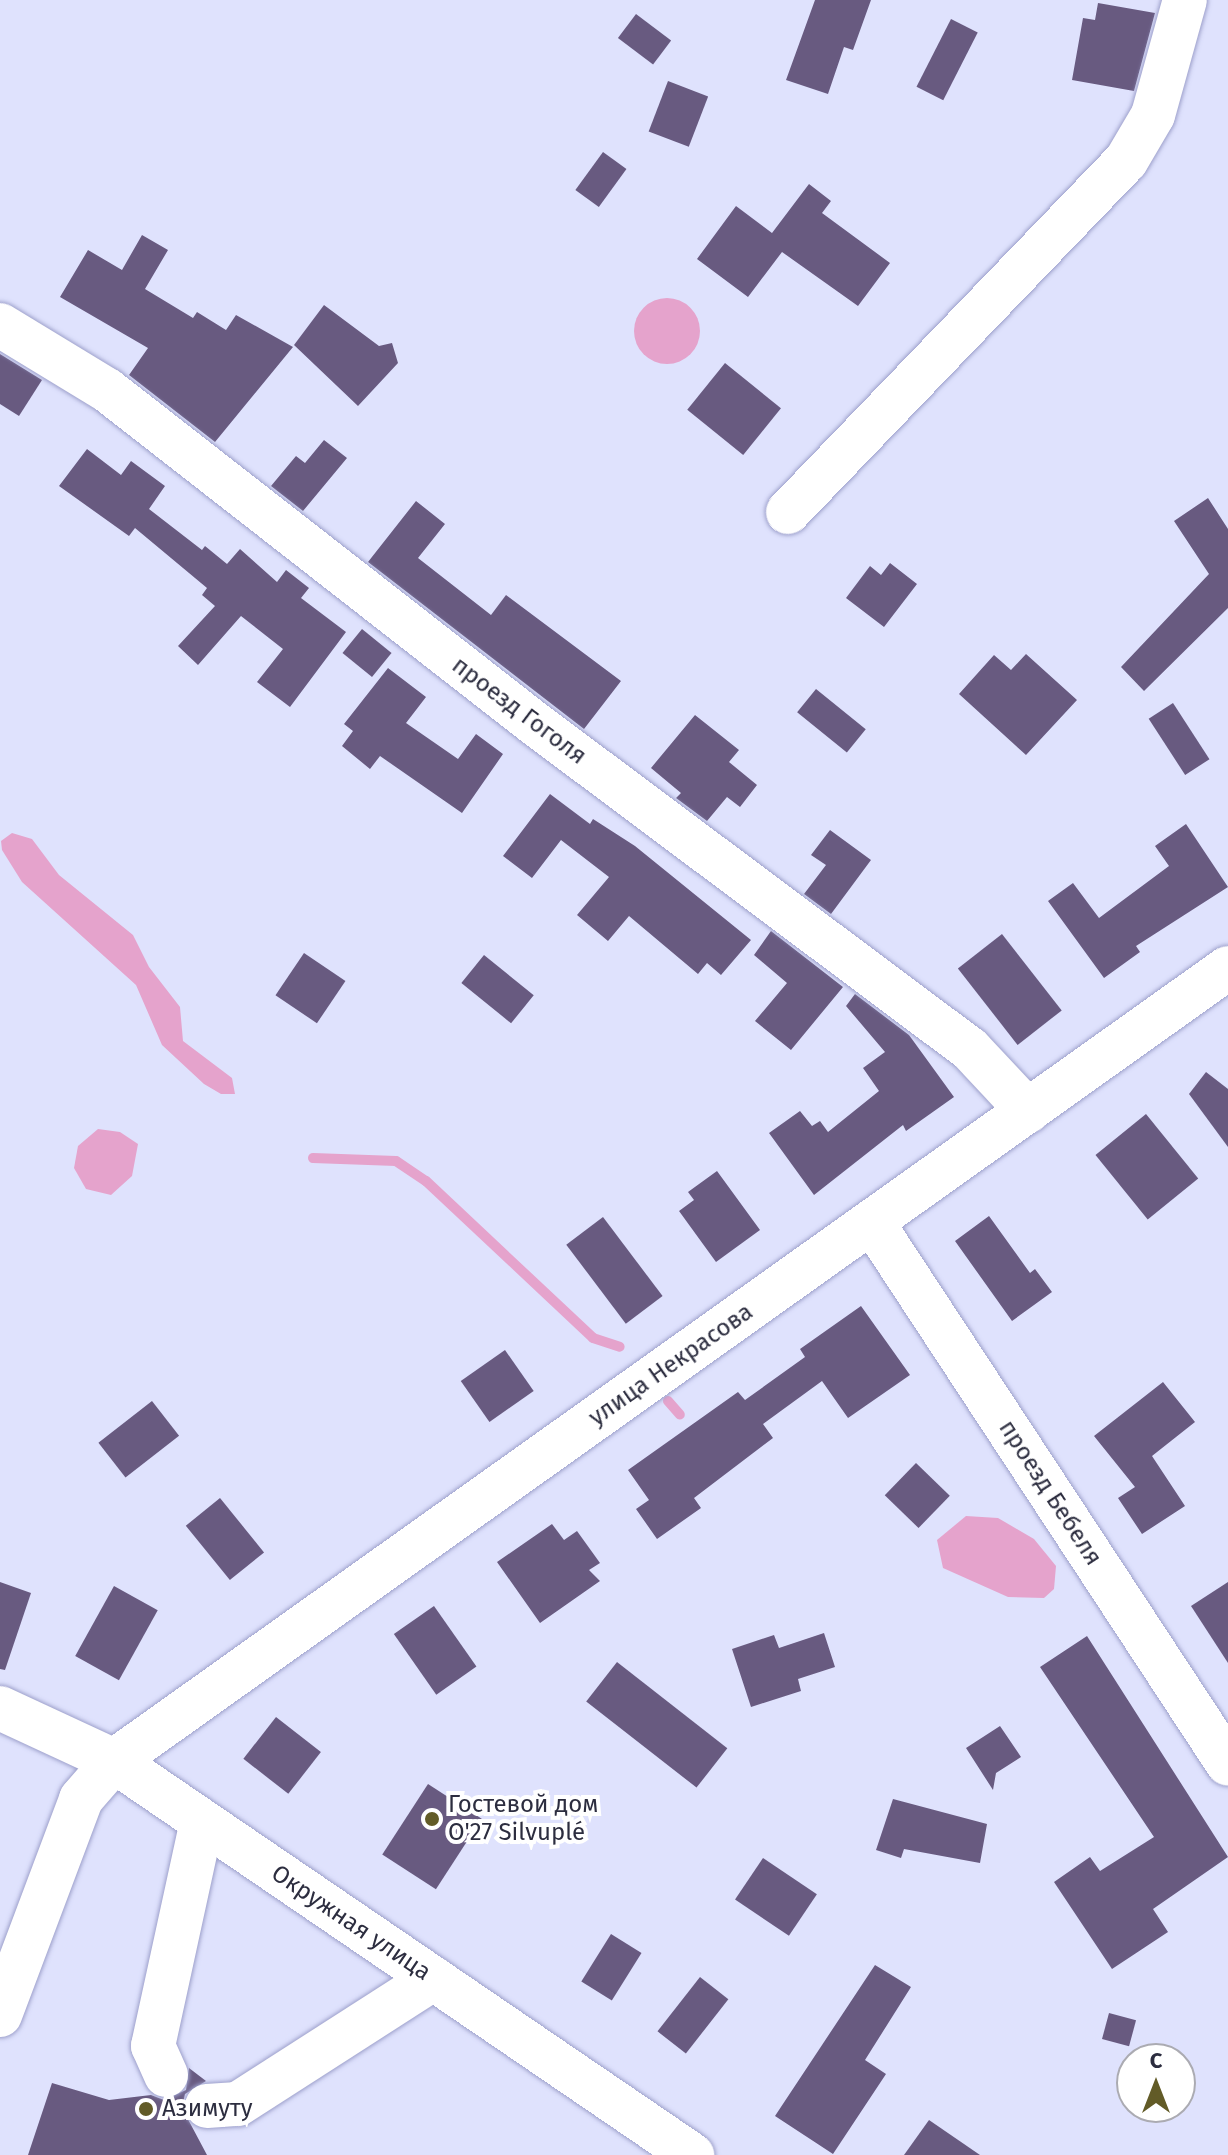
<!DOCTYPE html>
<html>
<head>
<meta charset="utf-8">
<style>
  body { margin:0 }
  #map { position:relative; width:1228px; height:2155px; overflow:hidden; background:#dfe2fd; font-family:"Fira Sans",sans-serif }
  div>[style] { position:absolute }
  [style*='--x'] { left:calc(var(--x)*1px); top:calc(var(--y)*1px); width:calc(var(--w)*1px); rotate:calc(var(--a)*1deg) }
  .water>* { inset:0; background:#e5a3cc }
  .round { border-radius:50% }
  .stream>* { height:10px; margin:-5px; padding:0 5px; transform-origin:5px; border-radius:5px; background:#e5a3cc }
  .building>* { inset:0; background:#685a80; transform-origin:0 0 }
  .roads { filter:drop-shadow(0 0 2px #9da0cb) drop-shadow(0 0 2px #9da0cb) }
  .minor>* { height:44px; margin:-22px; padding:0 22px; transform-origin:22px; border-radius:22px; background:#fff }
  .major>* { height:44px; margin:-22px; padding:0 22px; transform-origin:22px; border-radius:22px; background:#fff }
  .dots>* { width:22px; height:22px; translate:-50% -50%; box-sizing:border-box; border:4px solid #fff; border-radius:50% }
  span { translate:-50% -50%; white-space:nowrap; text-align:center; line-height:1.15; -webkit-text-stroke:8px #fff; paint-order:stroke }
  .street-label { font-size:24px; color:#2c2d3f }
  .poi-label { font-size:24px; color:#2c2d3f }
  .left { translate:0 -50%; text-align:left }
  .north { position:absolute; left:1116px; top:2043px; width:80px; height:80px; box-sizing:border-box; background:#fff; border:2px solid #ababb2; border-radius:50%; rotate:0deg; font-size:22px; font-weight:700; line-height:32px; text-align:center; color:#2c2d3f }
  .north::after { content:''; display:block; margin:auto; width:28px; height:36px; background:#625b27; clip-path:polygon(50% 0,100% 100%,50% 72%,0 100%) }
</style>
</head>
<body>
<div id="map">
  <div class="water">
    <div class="round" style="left:634px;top:298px;width:66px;height:66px"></div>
    <div style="clip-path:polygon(12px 833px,32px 839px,59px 875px,133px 935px,149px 967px,180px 1007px,183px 1041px,232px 1078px,235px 1094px,221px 1094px,204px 1084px,162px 1045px,136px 985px,22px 882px,2px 850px,1px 841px)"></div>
    <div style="clip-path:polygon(98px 1129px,120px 1132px,138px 1144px,132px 1176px,111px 1195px,86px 1189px,74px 1168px,78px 1146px)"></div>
    <div style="clip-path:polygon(966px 1516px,998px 1518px,1034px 1539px,1056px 1566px,1054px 1589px,1044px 1598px,1008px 1597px,943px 1568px,937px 1540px)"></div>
  </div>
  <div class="stream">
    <div style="--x:313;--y:1158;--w:83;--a:2.1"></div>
    <div style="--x:396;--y:1161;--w:36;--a:34"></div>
    <div style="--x:426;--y:1181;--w:229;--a:43.2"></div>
    <div style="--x:593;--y:1338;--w:28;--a:18"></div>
    <div style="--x:668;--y:1401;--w:18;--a:49"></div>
  </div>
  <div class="building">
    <div style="clip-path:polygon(815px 0,871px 0,853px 50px,844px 47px,828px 94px,786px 80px)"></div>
    <div style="clip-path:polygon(1098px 3px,1155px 13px,1134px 91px,1072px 80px,1083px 18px,1095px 20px)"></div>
    <div style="left:636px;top:14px;width:44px;height:30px;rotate:37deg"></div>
    <div style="left:951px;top:19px;width:30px;height:76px;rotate:27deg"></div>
    <div style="left:668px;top:81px;width:43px;height:54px;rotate:21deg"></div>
    <div style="left:603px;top:152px;width:29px;height:47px;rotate:36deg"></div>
    <div style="clip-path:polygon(809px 184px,831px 201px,822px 213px,890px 263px,858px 306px,782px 252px,748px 297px,697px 259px,736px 206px,772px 233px)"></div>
    <div style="clip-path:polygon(142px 235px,168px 250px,145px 289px,193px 318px,197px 312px,226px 330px,236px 315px,293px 347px,215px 442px,129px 375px,148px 348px,60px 297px,88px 250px,122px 270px)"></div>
    <div style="clip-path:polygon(324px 305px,379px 346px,392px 343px,398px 363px,358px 406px,294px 345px)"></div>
    <div style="clip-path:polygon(0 354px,42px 380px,19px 416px,0 404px)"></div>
    <div style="left:725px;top:363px;width:72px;height:60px;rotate:39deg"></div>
    <div style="clip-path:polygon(324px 440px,347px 458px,303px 511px,271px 486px,296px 456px,305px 463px)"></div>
    <div style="clip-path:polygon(87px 449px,121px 475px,131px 461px,165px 486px,149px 509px,202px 550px,205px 546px,227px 564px,240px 549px,277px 582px,286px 570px,309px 588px,301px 598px,346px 632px,290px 707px,257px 682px,283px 649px,241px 616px,198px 665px,178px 646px,215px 606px,202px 595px,207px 588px,135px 528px,129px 536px,59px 486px)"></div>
    <div style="clip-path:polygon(1208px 498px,1228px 529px,1228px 608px,1144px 691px,1121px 667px,1209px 574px,1174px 521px)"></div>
    <div style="clip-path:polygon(416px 501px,445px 524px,418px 558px,491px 615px,506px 595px,621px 681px,584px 729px,368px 562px)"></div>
    <div style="clip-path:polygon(890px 563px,917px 584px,884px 627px,846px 598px,870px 566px,881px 575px)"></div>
    <div style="left:362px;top:629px;width:38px;height:31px;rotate:39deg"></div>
    <div style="clip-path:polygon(1026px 654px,1077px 700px,1026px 755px,959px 694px,994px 655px,1011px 670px)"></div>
    <div style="clip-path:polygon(388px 668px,426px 697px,406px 723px,458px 759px,476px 734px,503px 754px,462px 813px,380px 756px,370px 769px,342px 746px,353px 731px,344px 724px)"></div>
    <div style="left:816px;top:689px;width:64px;height:30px;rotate:39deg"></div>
    <div style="left:1173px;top:703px;width:67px;height:29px;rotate:57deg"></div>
    <div style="clip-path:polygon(695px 715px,739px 750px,729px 762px,757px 785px,740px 807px,727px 797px,707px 821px,676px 798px,681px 793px,651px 768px)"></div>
    <div style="clip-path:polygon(550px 794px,590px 824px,593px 819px,635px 846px,751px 940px,721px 975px,707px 963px,698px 974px,629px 916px,608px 941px,577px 915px,609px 877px,561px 840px,532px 878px,503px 856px)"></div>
    <div style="clip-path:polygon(1186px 824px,1228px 887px,1136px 946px,1140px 952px,1104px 978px,1048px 901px,1073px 883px,1099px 918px,1169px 866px,1155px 846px)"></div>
    <div style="clip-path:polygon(830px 830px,871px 860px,831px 914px,804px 894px,826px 865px,811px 855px)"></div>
    <div style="clip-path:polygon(771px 931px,843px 987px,791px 1050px,755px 1021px,787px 983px,754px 955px)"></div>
    <div style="left:1002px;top:934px;width:97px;height:56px;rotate:52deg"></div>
    <div style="left:304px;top:953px;width:50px;height:51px;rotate:34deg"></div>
    <div style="left:484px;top:955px;width:64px;height:36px;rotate:39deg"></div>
    <div style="clip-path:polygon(855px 994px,909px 1035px,954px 1097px,906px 1131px,903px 1125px,814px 1195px,769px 1133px,800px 1111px,812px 1126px,820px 1121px,828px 1132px,879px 1091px,863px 1068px,885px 1052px,846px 1006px)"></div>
    <div style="clip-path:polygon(1206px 1072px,1228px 1089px,1228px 1147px,1189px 1094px)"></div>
    <div style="left:1146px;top:1114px;width:83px;height:65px;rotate:51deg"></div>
    <div style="clip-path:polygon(717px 1171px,760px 1230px,716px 1262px,679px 1211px,694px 1200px,688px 1192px)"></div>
    <div style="clip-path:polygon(989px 1216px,1030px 1273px,1035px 1269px,1052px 1292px,1012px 1321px,955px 1241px)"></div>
    <div style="left:603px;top:1217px;width:99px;height:46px;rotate:53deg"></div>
    <div style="clip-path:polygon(861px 1306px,910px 1375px,848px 1418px,822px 1381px,763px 1424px,773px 1438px,694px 1498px,701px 1508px,657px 1539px,636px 1509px,649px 1500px,628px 1470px,738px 1392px,745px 1400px,805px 1357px,800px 1349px)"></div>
    <div style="left:505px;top:1350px;width:50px;height:54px;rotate:55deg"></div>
    <div style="clip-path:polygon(1163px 1382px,1195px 1422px,1152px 1456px,1185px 1506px,1142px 1534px,1118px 1498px,1135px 1487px,1094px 1436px)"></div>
    <div style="left:152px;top:1401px;width:44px;height:68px;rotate:52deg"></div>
    <div style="left:916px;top:1463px;width:47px;height:45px;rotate:44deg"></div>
    <div style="left:220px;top:1498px;width:70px;height:44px;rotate:51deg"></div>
    <div style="clip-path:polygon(552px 1524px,564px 1540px,577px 1531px,600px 1563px,589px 1570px,600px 1581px,540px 1623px,497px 1562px)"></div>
    <div style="clip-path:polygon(0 1582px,31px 1593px,5px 1670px,0 1669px)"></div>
    <div style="clip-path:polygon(1228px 1582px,1228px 1663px,1191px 1606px)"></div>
    <div style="left:114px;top:1586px;width:50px;height:80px;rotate:29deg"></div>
    <div style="left:434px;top:1606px;width:74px;height:49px;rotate:55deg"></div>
    <div style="clip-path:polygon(824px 1633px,835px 1667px,798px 1679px,801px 1691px,751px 1707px,732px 1649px,774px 1635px,779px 1648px)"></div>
    <div style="clip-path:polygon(1087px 1636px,1228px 1857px,1153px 1909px,1168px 1932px,1112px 1969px,1054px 1882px,1090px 1857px,1100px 1871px,1154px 1837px,1040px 1667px)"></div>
    <div style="left:617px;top:1662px;width:140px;height:50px;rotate:38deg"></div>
    <div style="left:276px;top:1717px;width:57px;height:53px;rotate:38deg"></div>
    <div style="clip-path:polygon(1000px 1726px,1021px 1757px,996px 1773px,993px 1790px,966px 1748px)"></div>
    <div style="left:428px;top:1784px;width:64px;height:84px;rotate:33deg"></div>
    <div style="clip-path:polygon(893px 1799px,987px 1824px,980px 1863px,904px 1849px,901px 1858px,876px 1850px)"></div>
    <div style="left:763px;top:1858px;width:65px;height:50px;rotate:34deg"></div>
    <div style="left:611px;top:1934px;width:36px;height:56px;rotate:32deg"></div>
    <div style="clip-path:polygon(875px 1965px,911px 1987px,865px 2060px,886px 2074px,833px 2154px,775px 2116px)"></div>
    <div style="left:700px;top:1977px;width:36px;height:69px;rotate:38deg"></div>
    <div style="left:1109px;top:2013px;width:28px;height:27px;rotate:15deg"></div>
    <div style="clip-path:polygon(189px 2068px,206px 2081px,185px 2094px,182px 2108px,207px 2155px,28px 2155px,52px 2083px,109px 2100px,151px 2095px,164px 2100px,186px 2090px)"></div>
    <div style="clip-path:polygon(929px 2120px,980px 2155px,904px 2155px)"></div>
  </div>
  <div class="roads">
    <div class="minor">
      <div style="--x:0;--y:325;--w:125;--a:31.3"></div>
      <div style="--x:107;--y:390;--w:541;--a:37.95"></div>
      <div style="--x:534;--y:723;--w:544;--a:36.79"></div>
      <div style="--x:970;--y:1049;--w:85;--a:46.9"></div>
      <div style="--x:788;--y:512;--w:487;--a:-46.1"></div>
      <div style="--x:1126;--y:161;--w:53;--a:-59.6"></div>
      <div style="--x:1153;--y:115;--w:119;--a:-74.5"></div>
      <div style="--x:872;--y:1222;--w:648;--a:56.7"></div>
      <div style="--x:0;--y:2015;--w:231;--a:-69.4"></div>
      <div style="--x:81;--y:1799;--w:50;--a:-49"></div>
      <div style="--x:114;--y:1761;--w:1367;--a:-35.45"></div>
      <div style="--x:166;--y:2075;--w:32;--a:-114"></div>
      <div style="--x:153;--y:2046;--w:230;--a:-77.7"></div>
      <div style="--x:207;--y:2106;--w:31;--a:-4"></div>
      <div style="--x:238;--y:2104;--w:232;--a:-32.7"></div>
    </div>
    <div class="major">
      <div style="--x:0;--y:1708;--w:126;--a:24.9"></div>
      <div style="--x:114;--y:1761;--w:700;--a:34.28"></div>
    </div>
  </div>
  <div class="dots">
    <div style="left:432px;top:1819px;background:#625b27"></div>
    <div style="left:146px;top:2109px;background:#625b27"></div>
  </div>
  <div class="street-label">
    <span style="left:519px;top:711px;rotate:37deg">проезд Гоголя</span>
    <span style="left:671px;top:1365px;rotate:-35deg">улица Некрасова</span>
    <span style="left:1050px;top:1493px;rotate:57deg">проезд Бебеля</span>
    <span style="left:351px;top:1923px;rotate:34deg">Окружная улица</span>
  </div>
  <div class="poi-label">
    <span class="left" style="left:448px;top:1819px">Гостевой дом<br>O'27 Silvuplé</span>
    <span class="left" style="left:162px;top:2109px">Азимуту</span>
  </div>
  <div class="north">С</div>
</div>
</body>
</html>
